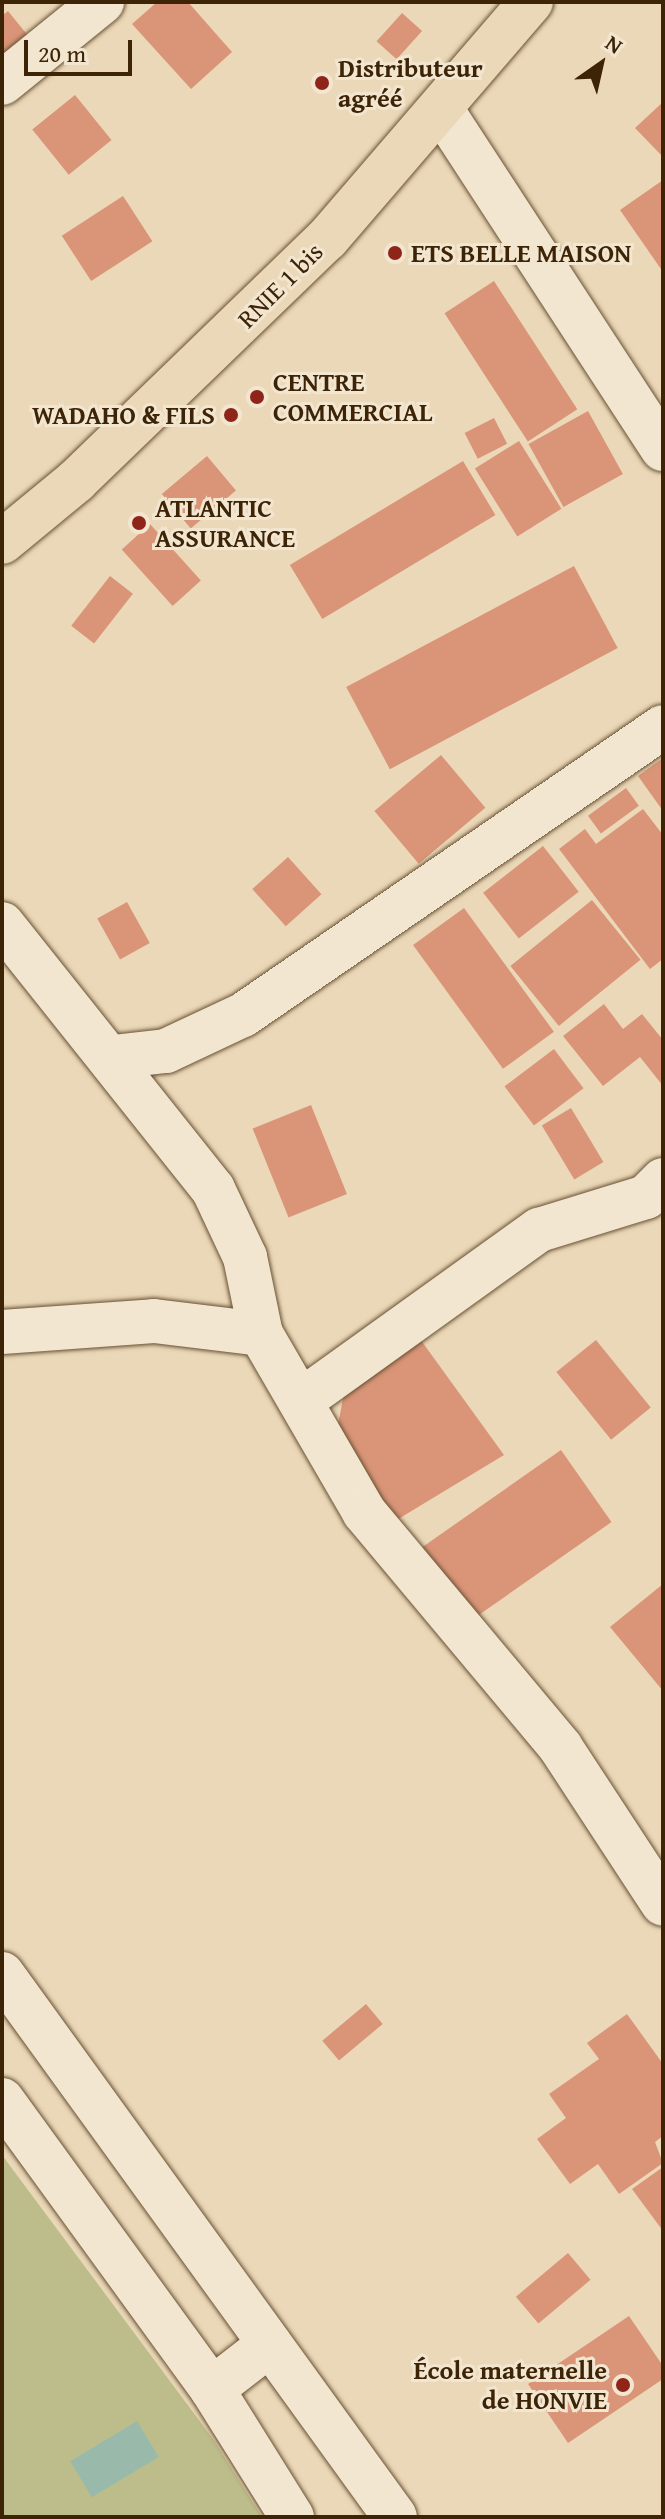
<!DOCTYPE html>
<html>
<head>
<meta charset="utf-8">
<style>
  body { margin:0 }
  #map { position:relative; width:665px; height:2519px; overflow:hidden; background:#ebd8b8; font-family:"Gentium Book Plus",serif }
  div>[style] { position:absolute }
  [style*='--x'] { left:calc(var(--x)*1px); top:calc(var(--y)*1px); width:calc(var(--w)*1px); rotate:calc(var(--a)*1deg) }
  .green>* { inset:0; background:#bdbd8b }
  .water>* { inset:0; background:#99baab; transform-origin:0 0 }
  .building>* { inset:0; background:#da9578; transform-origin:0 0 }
  .roads { filter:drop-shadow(0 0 2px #685133) drop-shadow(0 0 2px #685133) }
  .minor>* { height:44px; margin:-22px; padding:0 22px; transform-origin:22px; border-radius:22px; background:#f2e6d1 }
  .primary>* { height:44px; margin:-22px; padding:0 22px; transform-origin:22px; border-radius:22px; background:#ebd8b8 }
  .dots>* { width:22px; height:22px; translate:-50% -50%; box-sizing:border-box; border:4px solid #f2e6d1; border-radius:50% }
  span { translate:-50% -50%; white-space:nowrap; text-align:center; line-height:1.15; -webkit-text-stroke:6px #f2e6d1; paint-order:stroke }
  .poi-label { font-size:26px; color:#3d2407; font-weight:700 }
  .left { translate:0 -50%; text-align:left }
  .right { translate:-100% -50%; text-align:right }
  .street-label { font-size:26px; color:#3d2407 }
  .frame { position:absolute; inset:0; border:4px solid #3d2407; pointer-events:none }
  .north { position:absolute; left:561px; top:24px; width:80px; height:80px; -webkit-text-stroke:6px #f2e6d1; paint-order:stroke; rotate:34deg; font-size:22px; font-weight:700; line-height:32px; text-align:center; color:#3d2407 }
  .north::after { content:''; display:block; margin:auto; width:28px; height:36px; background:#3d2407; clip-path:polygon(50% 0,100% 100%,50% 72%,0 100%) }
  .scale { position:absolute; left:24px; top:40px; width:108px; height:36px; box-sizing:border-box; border:4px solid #3d2407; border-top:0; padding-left:10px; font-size:24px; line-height:28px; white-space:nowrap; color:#3d2407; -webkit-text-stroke:6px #f2e6d1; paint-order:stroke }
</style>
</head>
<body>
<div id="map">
  <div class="green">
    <div style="clip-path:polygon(2px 2155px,213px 2439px,262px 2517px,2px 2517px)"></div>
  </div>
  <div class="water">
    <div style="left:137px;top:2421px;width:42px;height:78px;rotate:59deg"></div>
  </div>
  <div class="building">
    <div style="clip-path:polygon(157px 2px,188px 2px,232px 52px,191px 89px,132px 24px)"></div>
    <div style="clip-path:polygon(8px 11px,34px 43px,2px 68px,2px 16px)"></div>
    <div style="left:402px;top:13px;width:27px;height:38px;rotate:42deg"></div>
    <div style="left:75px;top:95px;width:58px;height:55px;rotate:51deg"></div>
    <div style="clip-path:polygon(663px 102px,663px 157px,635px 128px)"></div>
    <div style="clip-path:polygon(663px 180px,663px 272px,620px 210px)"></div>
    <div style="left:123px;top:196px;width:54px;height:73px;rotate:57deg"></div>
    <div style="left:494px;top:281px;width:153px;height:59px;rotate:57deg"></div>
    <div style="left:588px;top:411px;width:72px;height:68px;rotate:61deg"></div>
    <div style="left:494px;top:418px;width:29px;height:33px;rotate:63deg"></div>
    <div style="left:519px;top:441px;width:80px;height:52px;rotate:58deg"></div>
    <div style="left:207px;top:456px;width:45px;height:59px;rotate:50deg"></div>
    <div style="left:463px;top:461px;width:63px;height:202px;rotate:59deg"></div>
    <div style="left:150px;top:524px;width:76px;height:38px;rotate:48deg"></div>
    <div style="left:574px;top:566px;width:93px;height:258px;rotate:62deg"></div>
    <div style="left:110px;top:576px;width:29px;height:63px;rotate:38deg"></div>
    <div style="left:441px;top:755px;width:69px;height:87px;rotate:50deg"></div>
    <div style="clip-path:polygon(663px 758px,663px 811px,638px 776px)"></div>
    <div style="left:626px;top:788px;width:22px;height:47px;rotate:54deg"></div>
    <div style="clip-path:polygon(643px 809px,663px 835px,663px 959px,650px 969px,559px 849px,585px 829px,596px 844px)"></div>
    <div style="left:543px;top:846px;width:58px;height:76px;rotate:52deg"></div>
    <div style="left:288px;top:857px;width:50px;height:48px;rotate:48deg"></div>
    <div style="left:592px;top:900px;width:77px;height:105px;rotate:51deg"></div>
    <div style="left:127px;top:902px;width:47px;height:34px;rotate:61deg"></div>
    <div style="left:464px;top:908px;width:153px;height:63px;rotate:54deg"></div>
    <div style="clip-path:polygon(604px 1004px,623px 1029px,642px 1014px,663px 1040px,663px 1086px,640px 1057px,603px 1086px,563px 1036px)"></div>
    <div style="left:554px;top:1049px;width:49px;height:62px;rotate:53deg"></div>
    <div style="left:311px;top:1105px;width:96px;height:63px;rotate:68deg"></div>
    <div style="left:571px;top:1108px;width:63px;height:34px;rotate:59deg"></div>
    <div style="clip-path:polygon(415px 1332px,504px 1455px,395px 1521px,336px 1435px,346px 1383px)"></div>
    <div style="left:596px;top:1340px;width:87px;height:51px;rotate:51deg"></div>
    <div style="left:561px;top:1450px;width:88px;height:176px;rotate:55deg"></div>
    <div style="clip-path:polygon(663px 1584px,663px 1691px,610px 1627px)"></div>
    <div style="left:366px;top:2004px;width:26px;height:57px;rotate:50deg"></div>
    <div style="clip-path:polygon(627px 2014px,663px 2064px,663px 2136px,655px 2142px,663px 2163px,619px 2194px,598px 2164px,570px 2184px,537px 2139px,566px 2118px,549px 2094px,599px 2059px,587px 2043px)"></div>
    <div style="clip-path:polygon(663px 2167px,663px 2231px,632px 2189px)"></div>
    <div style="left:568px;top:2253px;width:35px;height:68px;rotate:50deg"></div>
    <div style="clip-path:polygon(629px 2316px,663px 2366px,663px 2379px,568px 2443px,528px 2384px)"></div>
  </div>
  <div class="roads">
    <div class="minor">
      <div style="--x:2;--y:83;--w:129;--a:-39"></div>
      <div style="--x:441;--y:109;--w:406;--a:56.9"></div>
      <div style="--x:2;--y:924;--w:339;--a:51.5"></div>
      <div style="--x:213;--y:1189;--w:75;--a:64.8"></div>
      <div style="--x:245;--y:1257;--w:79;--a:78.3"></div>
      <div style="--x:261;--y:1334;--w:206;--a:59.9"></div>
      <div style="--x:364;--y:1512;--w:307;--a:50.1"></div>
      <div style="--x:561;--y:1748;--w:186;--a:56.8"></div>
      <div style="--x:113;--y:1057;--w:53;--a:-6.5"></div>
      <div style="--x:166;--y:1051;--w:85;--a:-25.1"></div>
      <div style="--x:243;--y:1015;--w:509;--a:-34.44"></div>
      <div style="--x:2;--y:1332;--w:152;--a:-4.1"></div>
      <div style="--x:154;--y:1321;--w:108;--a:6.9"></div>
      <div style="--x:302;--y:1400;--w:292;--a:-35.7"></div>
      <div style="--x:539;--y:1230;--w:112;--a:-17.1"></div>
      <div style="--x:646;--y:1197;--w:24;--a:-45"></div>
      <div style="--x:2;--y:1974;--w:670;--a:54.1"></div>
      <div style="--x:2;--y:2100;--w:357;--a:54"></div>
      <div style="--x:212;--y:2389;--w:151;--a:58"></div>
      <div style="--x:212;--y:2389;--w:73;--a:-37.8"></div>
    </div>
    <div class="primary">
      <div style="--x:2;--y:542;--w:96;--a:-39.5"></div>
      <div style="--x:76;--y:481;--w:349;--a:-44"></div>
      <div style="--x:327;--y:239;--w:313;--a:-49.3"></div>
    </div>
  </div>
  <div class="dots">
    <div style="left:322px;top:83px;background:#8f2418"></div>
    <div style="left:395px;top:253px;background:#8f2418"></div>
    <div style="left:257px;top:397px;background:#8f2418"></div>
    <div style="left:231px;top:415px;background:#8f2418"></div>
    <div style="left:139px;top:523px;background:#8f2418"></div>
    <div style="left:623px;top:2385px;background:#8f2418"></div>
  </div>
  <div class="poi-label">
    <span class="left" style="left:338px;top:83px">Distributeur<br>agréé</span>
    <span class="left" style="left:411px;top:253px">ETS BELLE MAISON</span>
    <span class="left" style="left:273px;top:397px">CENTRE<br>COMMERCIAL</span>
    <span class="right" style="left:215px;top:415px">WADAHO &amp; FILS</span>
    <span class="left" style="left:155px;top:523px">ATLANTIC<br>ASSURANCE</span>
    <span class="right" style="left:607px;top:2385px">École maternelle<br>de HONVIE</span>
  </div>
  <div class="street-label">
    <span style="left:280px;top:285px;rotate:-45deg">RNIE 1 bis</span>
  </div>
  <div class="frame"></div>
  <div class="north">N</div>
  <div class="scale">20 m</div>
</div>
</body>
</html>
